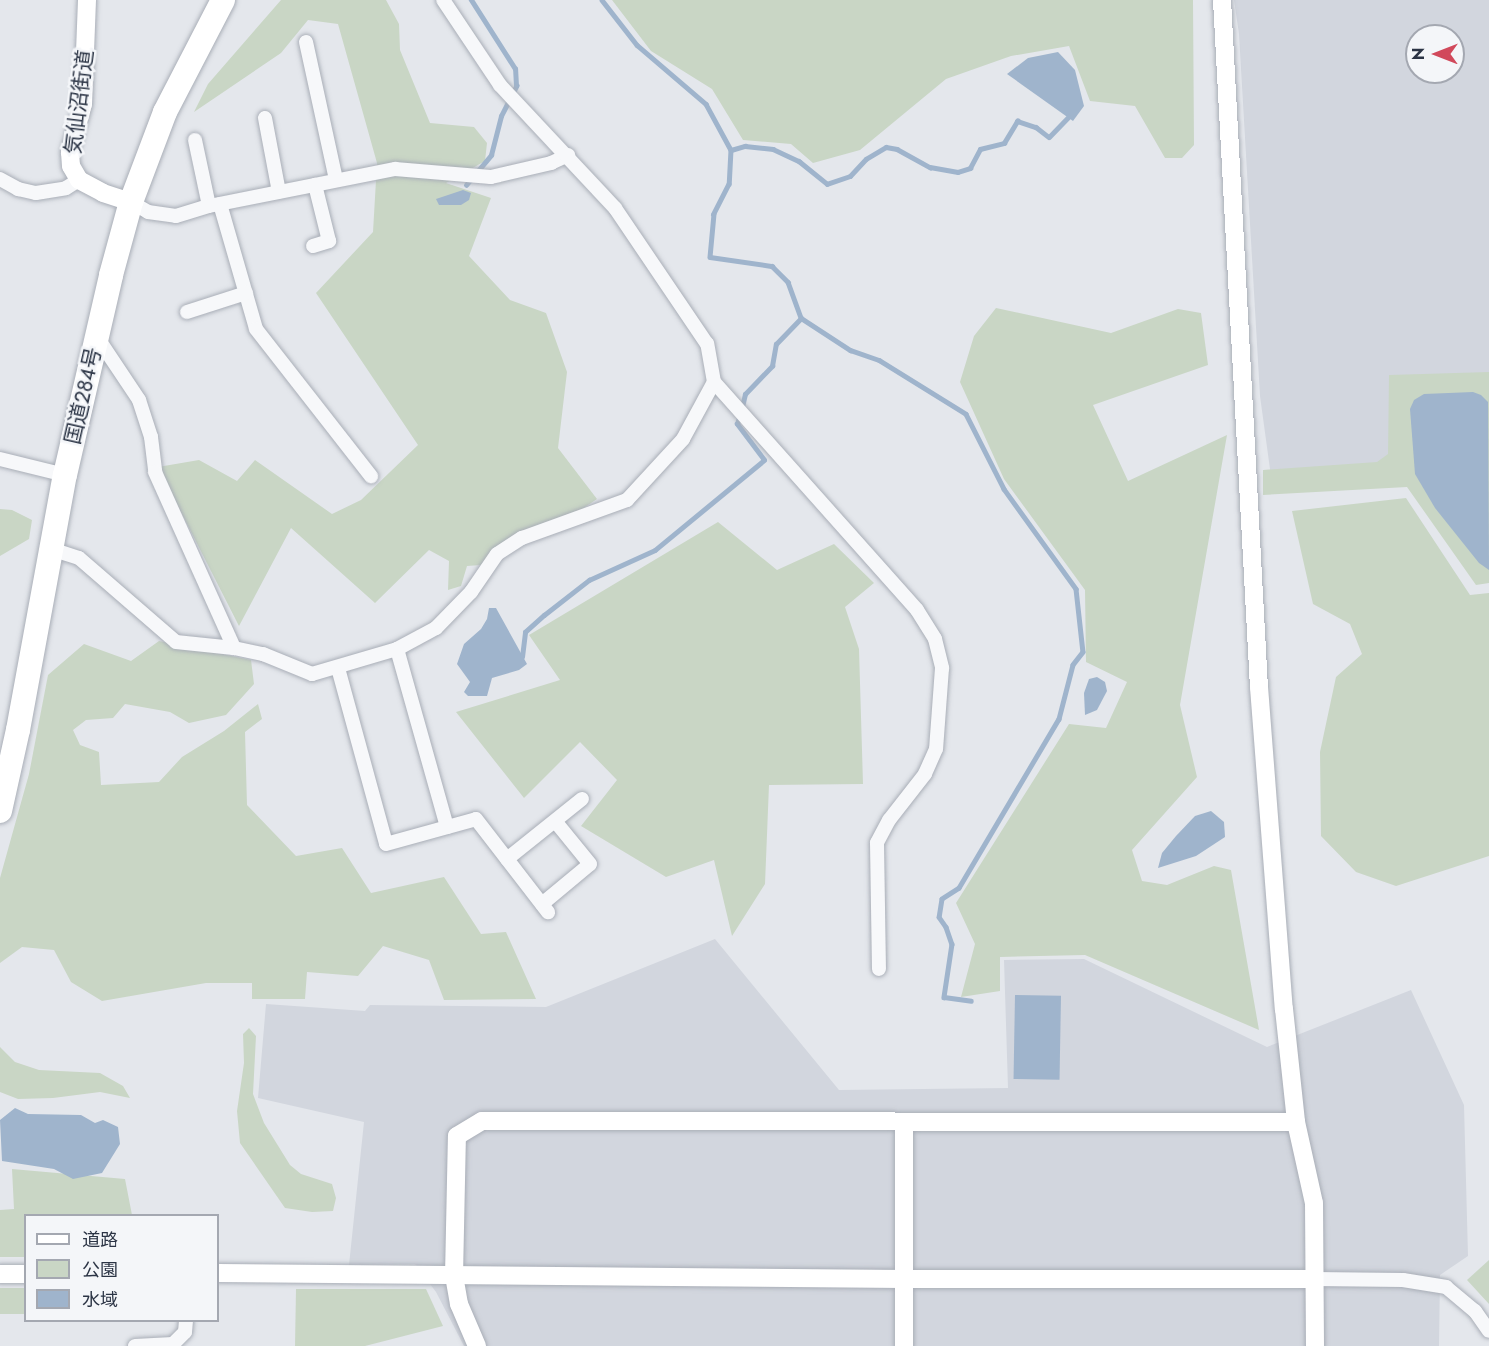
<!DOCTYPE html>
<html>
<head>
<meta charset="utf-8">
<style>
  body { margin:0 }
  #map { position:relative; width:1489px; height:1346px; overflow:hidden; background:#e4e7ec; font-family:Jost,"Noto Sans JP",sans-serif }
  div>[style] { position:absolute }
  [style*='--x'] { left:calc(var(--x)*1px); top:calc(var(--y)*1px); width:calc(var(--w)*1px); rotate:calc(var(--a)*1deg) }
  .built>* { inset:0; background:#d2d6de }
  .green>* { inset:0; background:#c9d6c5; transform-origin:0 0 }
  .water>* { inset:0; background:#9fb4cc; transform-origin:0 0 }
  .stream>* { height:4.5px; margin:-2.25px; padding:0 2.25px; transform-origin:2.25px; border-radius:2.25px; background:#9fb4cc }
  .roads { filter:drop-shadow(0 0 2px #a9aeb7) drop-shadow(0 0 2px #a9aeb7) }
  .street>* { height:14px; margin:-7px; padding:0 7px; transform-origin:7px; border-radius:7px; background:#f7f8fa }
  .secondary>* { height:18px; margin:-9px; padding:0 9px; transform-origin:9px; border-radius:9px; background:#fff }
  .highway>* { height:24px; margin:-12px; padding:0 12px; transform-origin:12px; border-radius:12px; background:#fff }
  span { translate:-50% -50%; white-space:nowrap; text-align:center; line-height:1.15; -webkit-text-stroke:5px #f4f6f9; paint-order:stroke }
  .street-label { font-size:21px; color:#2b3445 }
  .legend { position:absolute; left:24px; top:1214px; width:195px; height:108px; box-sizing:border-box; background:#f4f6f9; border:2px solid #a4a8b1; margin:0; padding:8px 10px; list-style:none; font-size:18px; color:#2b3445 }
  .legend li { display:flex; align-items:center; gap:12px; height:30px }
  .legend b { width:30px; border:2px solid #a4a8b1 }
  .north { position:absolute; left:1405px; top:24px; width:60px; height:60px; box-sizing:border-box; background:#f4f6f9; border:2px solid #a4a8b1; border-radius:50%; rotate:270deg; font-size:16px; font-weight:700; line-height:24px; text-align:center; color:#2b3445 }
  .north::after { content:''; display:block; margin:auto; width:21px; height:27px; background:#d1495b; clip-path:polygon(50% 0,100% 100%,50% 72%,0 100%) }
</style>
</head>
<body>
<div id="map">
  <div class="built">
    <div style="clip-path:polygon(evenodd,1234px 0,1489px 0,1489px 582px,1413px 484px,1273px 491px,1260px 396px,1239px 34px,1234px 0,1417px 36px,1453px 36px,1453px 72px,1417px 72px,1417px 36px)"></div>
    <div style="clip-path:polygon(715px 939px,839px 1090px,1008px 1088px,1004px 960px,1084px 959px,1267px 1047px,1411px 990px,1464px 1105px,1468px 1256px,1440px 1275px,1439px 1346px,464px 1346px,436px 1292px,415px 1264px,349px 1265px,364px 1122px,258px 1098px,266px 1004px,365px 1011px,370px 1005px,546px 1007px)"></div>
  </div>
  <div class="green">
    <div style="clip-path:polygon(281px 0,386px 0,399px 24px,400px 50px,430px 123px,474px 127px,487px 143px,485px 161px,446px 183px,491px 198px,469px 256px,510px 300px,546px 313px,567px 372px,558px 448px,597px 499px,570px 517px,516px 535px,481px 565px,467px 566px,461px 586px,448px 590px,449px 561px,429px 550px,375px 603px,291px 528px,239px 626px,158px 467px,199px 460px,237px 481px,255px 460px,332px 514px,361px 500px,418px 445px,316px 293px,373px 232px,377px 163px,338px 24px,308px 20px,281px 53px,194px 112px,208px 84px)"></div>
    <div style="clip-path:polygon(612px 0,1193px 0,1194px 145px,1182px 158px,1165px 158px,1135px 106px,1090px 101px,1069px 46px,1011px 56px,946px 79px,860px 150px,813px 163px,791px 144px,743px 140px,712px 89px,651px 51px)"></div>
    <div style="clip-path:polygon(996px 308px,1111px 333px,1178px 309px,1201px 313px,1208px 365px,1093px 405px,1128px 481px,1227px 435px,1180px 705px,1197px 777px,1132px 850px,1142px 881px,1167px 885px,1214px 866px,1231px 870px,1259px 1030px,1085px 955px,1000px 957px,1000px 991px,961px 997px,975px 944px,956px 903px,1069px 724px,1106px 728px,1127px 682px,1086px 662px,1085px 590px,1004px 479px,960px 382px,974px 336px)"></div>
    <div style="clip-path:polygon(1489px 372px,1489px 583px,1476px 585px,1407px 487px,1263px 495px,1263px 470px,1377px 462px,1388px 454px,1389px 375px)"></div>
    <div style="clip-path:polygon(1406px 498px,1470px 595px,1489px 593px,1489px 856px,1396px 886px,1356px 872px,1321px 836px,1320px 752px,1336px 677px,1362px 654px,1350px 624px,1313px 604px,1292px 511px)"></div>
    <div style="clip-path:polygon(0 509px,12px 510px,32px 520px,29px 539px,0 556px)"></div>
    <div style="clip-path:polygon(718px 522px,777px 570px,834px 544px,874px 583px,845px 607px,859px 649px,863px 784px,769px 785px,765px 884px,732px 936px,714px 860px,666px 877px,581px 826px,617px 780px,580px 742px,524px 798px,456px 712px,560px 680px,529px 635px)"></div>
    <div style="clip-path:polygon(159px 641px,251px 660px,254px 684px,226px 715px,189px 723px,170px 712px,125px 704px,113px 718px,86px 720px,73px 730px,80px 745px,99px 752px,101px 785px,159px 782px,182px 757px,224px 731px,258px 704px,262px 719px,245px 732px,247px 805px,296px 856px,342px 848px,371px 893px,444px 877px,481px 934px,506px 932px,536px 999px,444px 1000px,429px 960px,383px 946px,358px 976px,307px 972px,305px 999px,252px 999px,252px 983px,206px 983px,102px 1001px,71px 982px,54px 950px,22px 947px,0 963px,0 878px,29px 774px,48px 675px,84px 644px,131px 661px)"></div>
    <div style="clip-path:polygon(249px 1028px,256px 1036px,253px 1094px,264px 1123px,290px 1165px,301px 1174px,332px 1184px,336px 1198px,333px 1211px,312px 1212px,285px 1208px,240px 1143px,237px 1111px,244px 1063px,243px 1034px)"></div>
    <div style="clip-path:polygon(0 1047px,15px 1062px,39px 1070px,100px 1073px,123px 1086px,130px 1098px,100px 1092px,53px 1098px,18px 1099px,0 1092px)"></div>
    <div style="clip-path:polygon(12px 1169px,125px 1179px,132px 1215px,26px 1216px,25px 1257px,0 1257px,0 1210px,14px 1209px)"></div>
    <div style="clip-path:polygon(1489px 1260px,1489px 1304px,1467px 1280px)"></div>
    <div style="left:0;top:1288px;width:25px;height:26px"></div>
    <div style="clip-path:polygon(296px 1289px,426px 1289px,443px 1326px,365px 1346px,295px 1346px)"></div>
  </div>
  <div class="water">
    <div style="clip-path:polygon(1058px 52px,1075px 70px,1084px 106px,1073px 121px,1007px 74px,1028px 58px)"></div>
    <div style="clip-path:polygon(463px 190px,471px 193px,469px 200px,461px 205px,439px 205px,436px 199px)"></div>
    <div style="clip-path:polygon(1473px 392px,1481px 395px,1488px 402px,1489px 570px,1479px 563px,1435px 508px,1415px 474px,1410px 409px,1414px 400px,1424px 394px)"></div>
    <div style="clip-path:polygon(489px 608px,496px 608px,527px 664px,519px 670px,492px 678px,487px 696px,468px 696px,464px 692px,470px 682px,457px 664px,464px 644px,481px 629px,487px 619px)"></div>
    <div style="clip-path:polygon(1097px 677px,1105px 682px,1107px 691px,1097px 710px,1085px 715px,1084px 693px,1089px 679px)"></div>
    <div style="clip-path:polygon(1211px 811px,1224px 822px,1225px 837px,1196px 856px,1158px 868px,1162px 853px,1176px 836px,1195px 816px)"></div>
    <div style="left:1015px;top:995px;width:46px;height:84px;rotate:1deg"></div>
    <div style="clip-path:polygon(15px 1108px,28px 1114px,81px 1115px,95px 1123px,103px 1120px,118px 1127px,120px 1144px,102px 1173px,73px 1179px,54px 1169px,2px 1161px,0 1120px)"></div>
  </div>
  <div class="stream">
    <div style="--x:602;--y:0;--w:57;--a:52.1"></div>
    <div style="--x:637;--y:45;--w:91;--a:40.5"></div>
    <div style="--x:706;--y:104;--w:52;--a:61.5"></div>
    <div style="--x:731;--y:150;--w:34;--a:93"></div>
    <div style="--x:729;--y:184;--w:34;--a:117"></div>
    <div style="--x:714;--y:214;--w:43;--a:95.3"></div>
    <div style="--x:710;--y:257;--w:63;--a:8.3"></div>
    <div style="--x:772;--y:266;--w:23;--a:45"></div>
    <div style="--x:788;--y:282;--w:38;--a:70"></div>
    <div style="--x:801;--y:318;--w:59;--a:33.1"></div>
    <div style="--x:850;--y:350;--w:31;--a:19"></div>
    <div style="--x:879;--y:360;--w:102;--a:31.8"></div>
    <div style="--x:966;--y:414;--w:84;--a:63.1"></div>
    <div style="--x:1004;--y:489;--w:123;--a:54.2"></div>
    <div style="--x:1076;--y:589;--w:63;--a:83.7"></div>
    <div style="--x:1083;--y:652;--w:16;--a:128"></div>
    <div style="--x:1073;--y:665;--w:56;--a:104.5"></div>
    <div style="--x:1059;--y:719;--w:196;--a:120.6"></div>
    <div style="--x:959;--y:888;--w:20;--a:147"></div>
    <div style="--x:942;--y:899;--w:18;--a:99"></div>
    <div style="--x:939;--y:917;--w:12;--a:55"></div>
    <div style="--x:946;--y:927;--w:18;--a:71"></div>
    <div style="--x:952;--y:944;--w:54;--a:98.6"></div>
    <div style="--x:944;--y:997;--w:27;--a:8"></div>
    <div style="--x:731;--y:150;--w:15;--a:-16"></div>
    <div style="--x:745;--y:146;--w:28;--a:6"></div>
    <div style="--x:773;--y:149;--w:29;--a:25"></div>
    <div style="--x:799;--y:161;--w:36;--a:39"></div>
    <div style="--x:827;--y:184;--w:24;--a:-19"></div>
    <div style="--x:850;--y:176;--w:23;--a:-47"></div>
    <div style="--x:866;--y:159;--w:23;--a:-31"></div>
    <div style="--x:886;--y:147;--w:11;--a:10"></div>
    <div style="--x:897;--y:149;--w:38;--a:29"></div>
    <div style="--x:930;--y:167;--w:28;--a:10"></div>
    <div style="--x:958;--y:172;--w:13;--a:-18"></div>
    <div style="--x:970;--y:168;--w:21;--a:-62"></div>
    <div style="--x:980;--y:149;--w:25;--a:-14"></div>
    <div style="--x:1004;--y:143;--w:26;--a:-59"></div>
    <div style="--x:1017;--y:121;--w:20;--a:18"></div>
    <div style="--x:1036;--y:127;--w:16;--a:38"></div>
    <div style="--x:1049;--y:137;--w:28;--a:-46"></div>
    <div style="--x:466;--y:185;--w:39;--a:-50"></div>
    <div style="--x:491;--y:155;--w:40;--a:-75.6"></div>
    <div style="--x:501;--y:116;--w:34;--a:-63"></div>
    <div style="--x:516;--y:86;--w:17;--a:-93"></div>
    <div style="--x:515;--y:69;--w:82;--a:-122.5"></div>
    <div style="--x:742;--y:407;--w:13;--a:-77"></div>
    <div style="--x:745;--y:394;--w:39;--a:-46"></div>
    <div style="--x:772;--y:366;--w:22;--a:-80"></div>
    <div style="--x:776;--y:344;--w:36;--a:-46"></div>
    <div style="--x:522;--y:657;--w:25;--a:-83"></div>
    <div style="--x:525;--y:632;--w:25;--a:-42"></div>
    <div style="--x:544;--y:615;--w:57;--a:-37.9"></div>
    <div style="--x:589;--y:580;--w:72;--a:-24.4"></div>
    <div style="--x:655;--y:550;--w:141;--a:-39.5"></div>
    <div style="--x:764;--y:460;--w:45;--a:-126.9"></div>
    <div style="--x:737;--y:424;--w:9;--a:-72"></div>
  </div>
  <div class="roads">
    <div class="street">
      <div style="--x:306;--y:42;--w:141;--a:77.7"></div>
      <div style="--x:265;--y:118;--w:75;--a:79.3"></div>
      <div style="--x:195;--y:140;--w:67;--a:78"></div>
      <div style="--x:0;--y:179;--w:21;--a:29"></div>
      <div style="--x:18;--y:189;--w:18;--a:13"></div>
      <div style="--x:36;--y:193;--w:30;--a:-9"></div>
      <div style="--x:66;--y:188;--w:15;--a:-32"></div>
      <div style="--x:131;--y:202;--w:20;--a:30"></div>
      <div style="--x:148;--y:212;--w:28;--a:8"></div>
      <div style="--x:176;--y:216;--w:34;--a:-17"></div>
      <div style="--x:209;--y:206;--w:190;--a:-11.3"></div>
      <div style="--x:395;--y:169;--w:96;--a:4.8"></div>
      <div style="--x:491;--y:177;--w:62;--a:-13.1"></div>
      <div style="--x:551;--y:163;--w:19;--a:-25"></div>
      <div style="--x:220;--y:204;--w:130;--a:73.9"></div>
      <div style="--x:256;--y:329;--w:187;--a:52"></div>
      <div style="--x:313;--y:246;--w:17;--a:-17"></div>
      <div style="--x:329;--y:241;--w:58;--a:-104"></div>
      <div style="--x:187;--y:312;--w:62;--a:-17.9"></div>
      <div style="--x:97;--y:337;--w:76;--a:56.3"></div>
      <div style="--x:139;--y:400;--w:39;--a:72"></div>
      <div style="--x:151;--y:437;--w:35;--a:83"></div>
      <div style="--x:155;--y:472;--w:193;--a:65.8"></div>
      <div style="--x:714;--y:382;--w:305;--a:48.3"></div>
      <div style="--x:917;--y:610;--w:34;--a:58"></div>
      <div style="--x:935;--y:639;--w:30;--a:76"></div>
      <div style="--x:942;--y:668;--w:81;--a:94.2"></div>
      <div style="--x:936;--y:749;--w:27;--a:114"></div>
      <div style="--x:925;--y:774;--w:58;--a:128"></div>
      <div style="--x:889;--y:820;--w:26;--a:118"></div>
      <div style="--x:877;--y:843;--w:126;--a:89.1"></div>
      <div style="--x:0;--y:459;--w:67;--a:13.8"></div>
      <div style="--x:51;--y:549;--w:29;--a:18"></div>
      <div style="--x:79;--y:558;--w:128;--a:40.9"></div>
      <div style="--x:176;--y:642;--w:58;--a:5.9"></div>
      <div style="--x:234;--y:648;--w:30;--a:12"></div>
      <div style="--x:263;--y:654;--w:53;--a:22.2"></div>
      <div style="--x:312;--y:674;--w:89;--a:-16.4"></div>
      <div style="--x:397;--y:649;--w:44;--a:-28.3"></div>
      <div style="--x:436;--y:628;--w:50;--a:-45.8"></div>
      <div style="--x:471;--y:592;--w:46;--a:-55.6"></div>
      <div style="--x:497;--y:554;--w:30;--a:-33"></div>
      <div style="--x:522;--y:538;--w:112;--a:-19.9"></div>
      <div style="--x:627;--y:500;--w:83;--a:-47.4"></div>
      <div style="--x:683;--y:439;--w:65;--a:-61.5"></div>
      <div style="--x:714;--y:382;--w:39;--a:-100"></div>
      <div style="--x:707;--y:344;--w:164;--a:-124.1"></div>
      <div style="--x:615;--y:208;--w:168;--a:-133.1"></div>
      <div style="--x:500;--y:85;--w:102;--a:-123.8"></div>
      <div style="--x:397;--y:649;--w:185;--a:74.3"></div>
      <div style="--x:338;--y:668;--w:182;--a:74.7"></div>
      <div style="--x:386;--y:844;--w:93;--a:-15.5"></div>
      <div style="--x:476;--y:819;--w:118;--a:52.3"></div>
      <div style="--x:507;--y:859;--w:96;--a:-38.7"></div>
      <div style="--x:542;--y:904;--w:62;--a:-39.8"></div>
      <div style="--x:590;--y:864;--w:55;--a:-129.1"></div>
      <div style="--x:1314;--y:1279;--w:89;--a:0.6"></div>
      <div style="--x:1403;--y:1280;--w:44;--a:9.2"></div>
      <div style="--x:1446;--y:1287;--w:38;--a:40"></div>
      <div style="--x:1475;--y:1311;--w:24;--a:55"></div>
      <div style="--x:135;--y:1346;--w:38;--a:-3"></div>
      <div style="--x:173;--y:1344;--w:17;--a:-45"></div>
      <div style="--x:185;--y:1332;--w:12;--a:-85"></div>
    </div>
    <div class="secondary">
      <div style="--x:87;--y:0;--w:104;--a:92.2"></div>
      <div style="--x:83;--y:104;--w:50;--a:105.2"></div>
      <div style="--x:70;--y:152;--w:14;--a:86"></div>
      <div style="--x:71;--y:166;--w:16;--a:60"></div>
      <div style="--x:79;--y:180;--w:27;--a:28"></div>
      <div style="--x:103;--y:193;--w:29;--a:18"></div>
      <div style="--x:1222;--y:0;--w:688;--a:86.92"></div>
      <div style="--x:1259;--y:687;--w:323;--a:85.6"></div>
      <div style="--x:1284;--y:1009;--w:114;--a:83.9"></div>
      <div style="--x:904;--y:1122;--w:224;--a:90"></div>
      <div style="--x:218;--y:1273;--w:686;--a:0.5"></div>
      <div style="--x:904;--y:1279;--w:410;--a:0"></div>
      <div style="--x:0;--y:1274;--w:26;--a:0"></div>
      <div style="--x:477;--y:1346;--w:46;--a:-113.2"></div>
      <div style="--x:459;--y:1304;--w:28;--a:-100"></div>
      <div style="--x:454;--y:1276;--w:140;--a:-88.8"></div>
      <div style="--x:457;--y:1136;--w:29;--a:-31"></div>
      <div style="--x:482;--y:1121;--w:814;--a:0.07"></div>
      <div style="--x:1296;--y:1122;--w:83;--a:77.5"></div>
      <div style="--x:1314;--y:1203;--w:143;--a:89.6"></div>
    </div>
    <div class="highway">
      <div style="--x:0;--y:811;--w:83;--a:-77.5"></div>
      <div style="--x:18;--y:730;--w:259;--a:-79.6"></div>
      <div style="--x:65;--y:475;--w:205;--a:-77"></div>
      <div style="--x:111;--y:275;--w:76;--a:-74.7"></div>
      <div style="--x:131;--y:202;--w:96;--a:-69.3"></div>
      <div style="--x:165;--y:112;--w:126;--a:-62.6"></div>
    </div>
  </div>
  <div class="street-label">
    <span style="left:79px;top:102px;rotate:-83deg">気仙沼街道</span>
    <span style="left:83px;top:396px;rotate:-77deg">国道284号</span>
  </div>
  <ul class="legend">
  <li><b style="height:8px;background:#fff"></b>道路</li>
  <li><b style="height:16px;background:#c9d6c5"></b>公園</li>
  <li><b style="height:16px;background:#9fb4cc"></b>水域</li>
  </ul>
  <div class="north">N</div>
</div>
</body>
</html>
